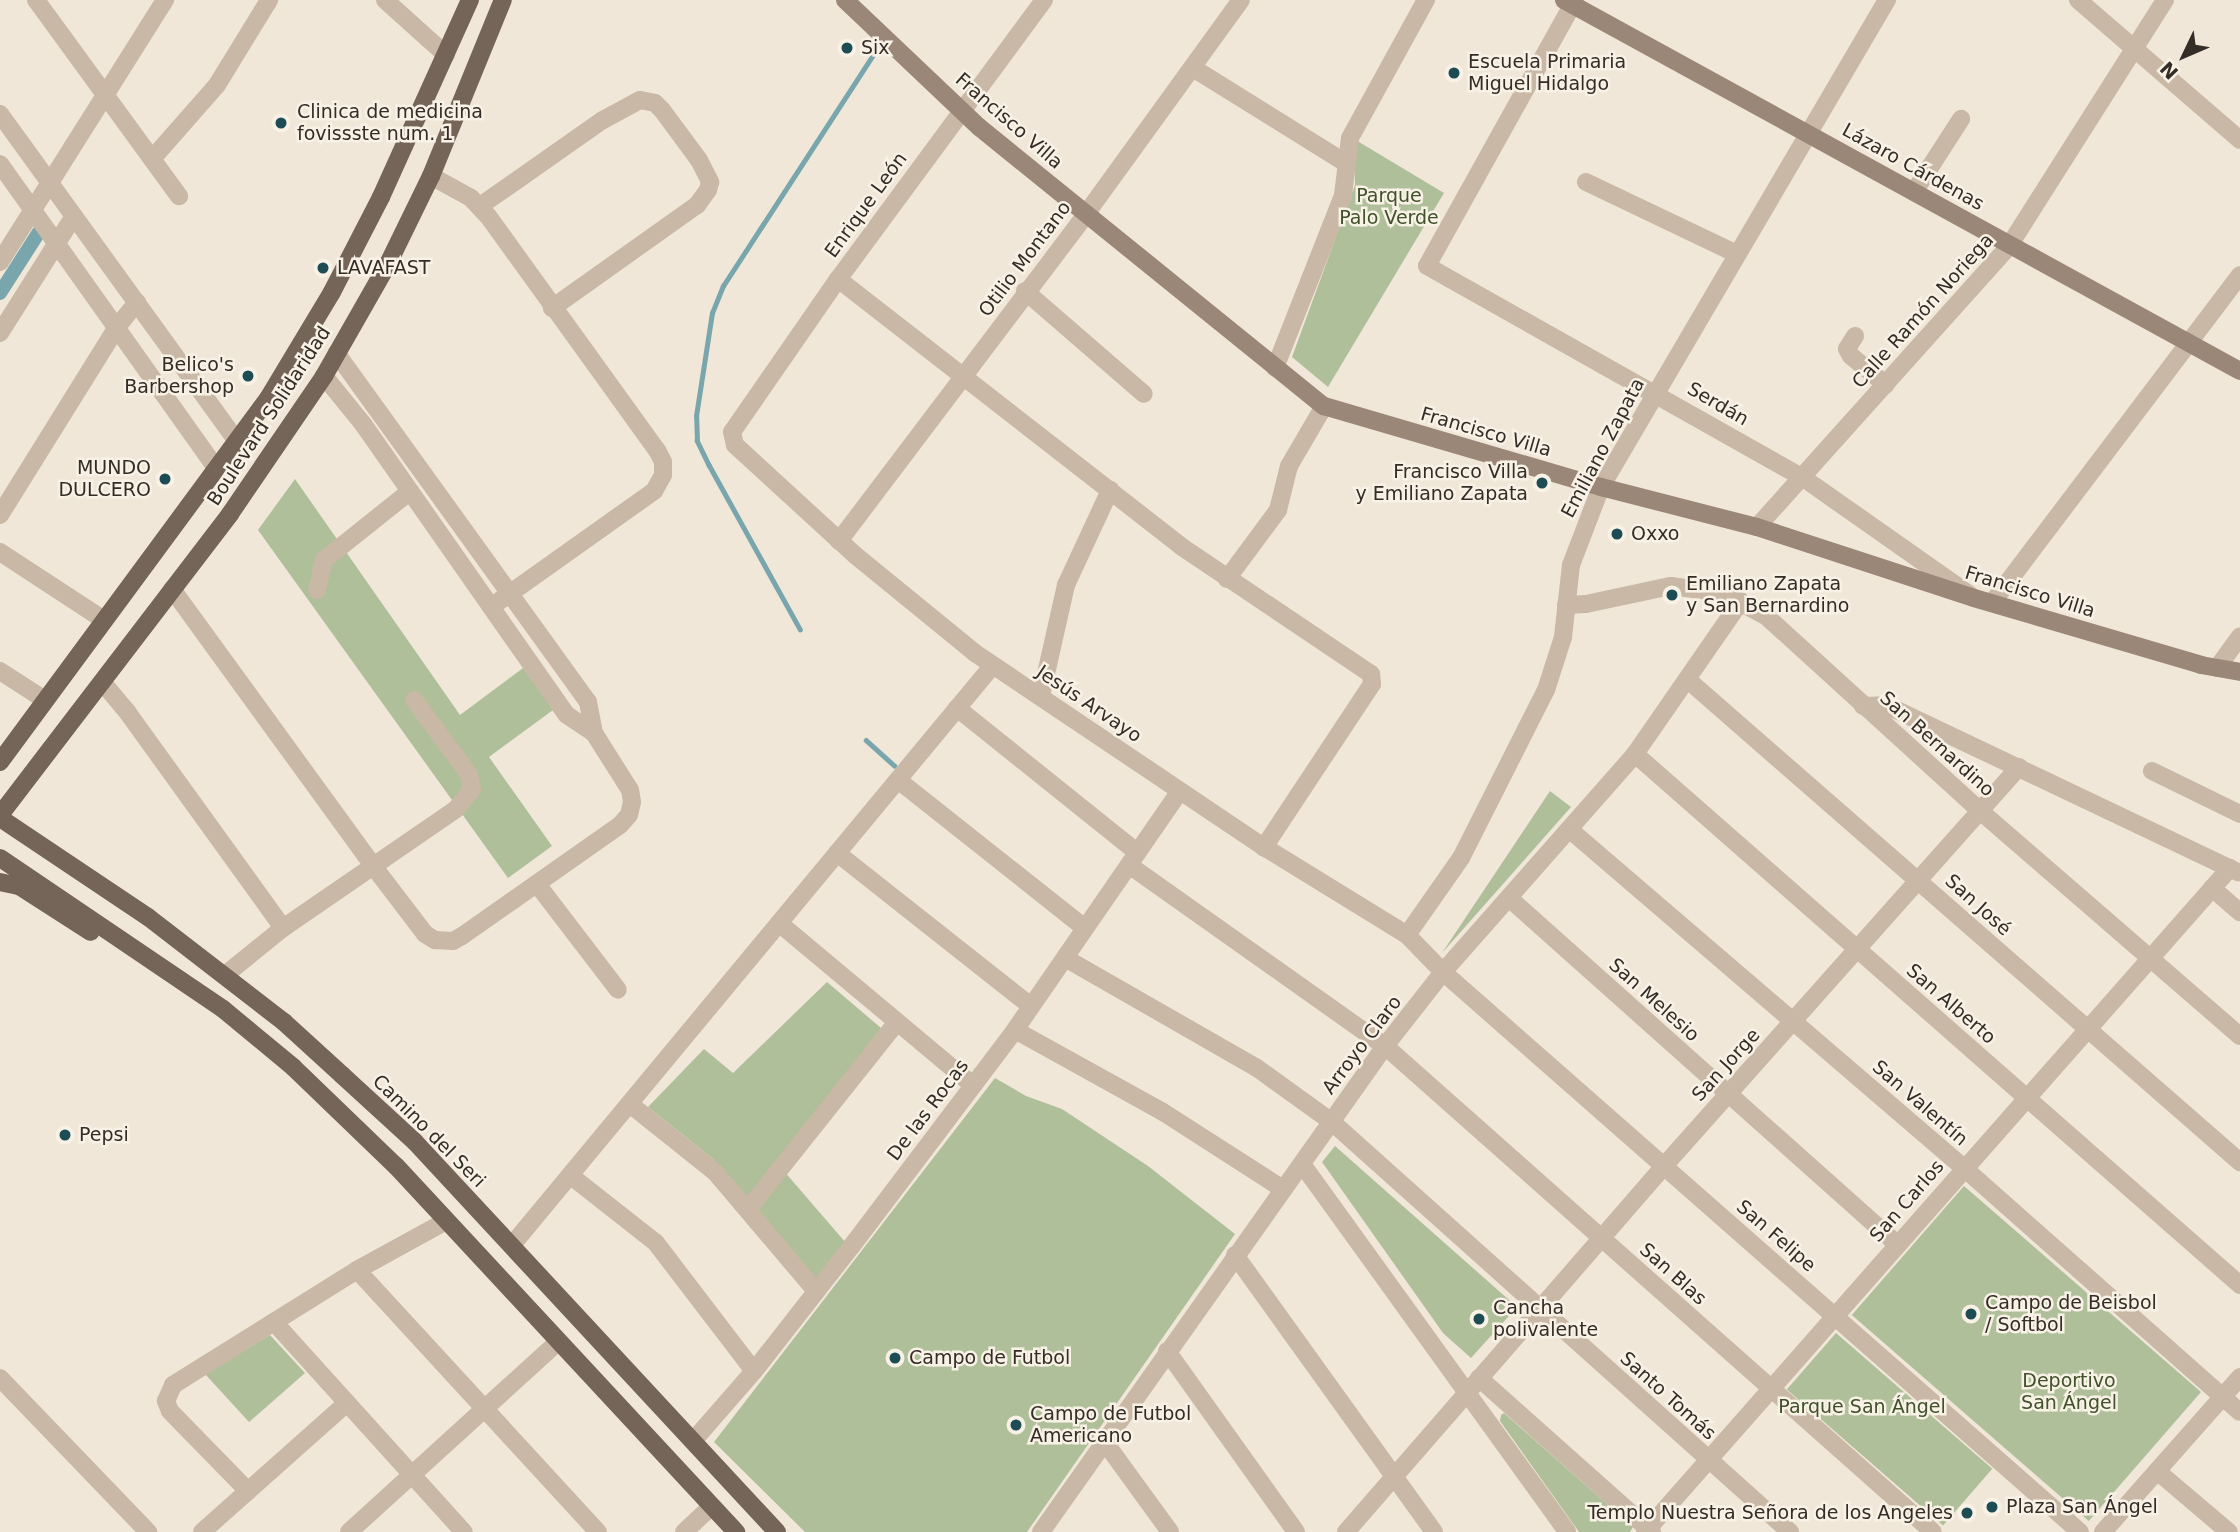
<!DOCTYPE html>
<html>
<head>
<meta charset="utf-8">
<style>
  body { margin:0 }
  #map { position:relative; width:2240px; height:1532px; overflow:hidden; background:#f0e7d9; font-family:"DejaVu Sans",sans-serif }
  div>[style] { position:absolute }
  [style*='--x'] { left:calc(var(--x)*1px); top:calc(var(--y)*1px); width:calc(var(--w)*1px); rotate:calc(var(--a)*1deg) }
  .green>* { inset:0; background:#afbf9a; transform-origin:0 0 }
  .stream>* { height:4.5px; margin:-2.25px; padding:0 2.25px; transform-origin:2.25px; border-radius:2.25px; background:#79a6ac }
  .canal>* { height:14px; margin:-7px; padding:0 7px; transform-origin:7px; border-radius:7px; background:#79a6ac }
  .minor>* { height:18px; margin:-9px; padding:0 9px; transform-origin:9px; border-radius:9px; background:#c8b8a5 }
  .secondary>* { height:18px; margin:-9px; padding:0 9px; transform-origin:9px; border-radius:9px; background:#9b8777 }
  .primary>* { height:18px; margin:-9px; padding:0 9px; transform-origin:9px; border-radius:9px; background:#756458 }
  .dots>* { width:19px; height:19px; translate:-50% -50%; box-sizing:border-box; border:4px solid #f8f1e5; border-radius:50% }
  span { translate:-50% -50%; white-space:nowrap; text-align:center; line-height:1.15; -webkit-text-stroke:5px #f8f1e5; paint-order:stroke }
  .poi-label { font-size:19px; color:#342c26 }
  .left { translate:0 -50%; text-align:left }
  .right { translate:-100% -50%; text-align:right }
  .street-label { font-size:19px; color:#342c26 }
  .park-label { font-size:19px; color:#40512b }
  .north { position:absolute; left:2149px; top:21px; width:70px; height:70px; -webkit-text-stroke:5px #f8f1e5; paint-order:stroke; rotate:226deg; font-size:19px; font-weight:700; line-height:28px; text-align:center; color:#342c26 }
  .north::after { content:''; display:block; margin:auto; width:24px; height:32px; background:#342c26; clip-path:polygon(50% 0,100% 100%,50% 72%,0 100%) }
</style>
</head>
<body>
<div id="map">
  <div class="green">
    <div style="clip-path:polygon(1354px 139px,1444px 193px,1328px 387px,1292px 357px,1355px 185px)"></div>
    <div style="clip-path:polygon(295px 479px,460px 715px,523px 668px,553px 710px,489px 757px,552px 846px,508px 878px,258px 530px)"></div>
    <div style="clip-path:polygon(1550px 791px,1571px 807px,1442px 953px)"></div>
    <div style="clip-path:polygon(827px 982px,881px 1028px,777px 1163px,846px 1243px,817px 1283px,713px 1159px,648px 1107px,704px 1049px,733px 1073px)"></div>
    <div style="clip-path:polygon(995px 1078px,1026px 1096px,1062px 1109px,1148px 1166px,1235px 1234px,1027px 1532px,805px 1532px,714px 1442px)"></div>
    <div style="clip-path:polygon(1335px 1146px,1517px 1307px,1471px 1358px,1443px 1333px,1322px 1162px)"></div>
    <div style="left:1964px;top:1186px;width:314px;height:171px;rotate:41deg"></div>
    <div style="left:1836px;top:1333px;width:207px;height:75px;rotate:41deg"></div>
    <div style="clip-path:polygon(270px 1335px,305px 1373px,249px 1422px,205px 1374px)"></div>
    <div style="clip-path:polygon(1504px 1413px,1633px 1527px,1630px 1532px,1579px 1532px,1500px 1421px,1501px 1415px)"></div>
  </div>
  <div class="stream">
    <div style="--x:800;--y:630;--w:188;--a:-119"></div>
    <div style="--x:709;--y:466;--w:28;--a:-116"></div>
    <div style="--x:697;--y:441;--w:25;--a:-92"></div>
    <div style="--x:696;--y:416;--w:104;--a:-81.2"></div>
    <div style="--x:712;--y:313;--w:29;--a:-68"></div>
    <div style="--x:723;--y:286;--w:279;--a:-57"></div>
    <div style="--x:866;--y:740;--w:38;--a:42"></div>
  </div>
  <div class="canal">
    <div style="--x:0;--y:293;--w:72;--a:-57.4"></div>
  </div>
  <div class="minor">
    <div style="--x:36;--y:0;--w:243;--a:53.9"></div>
    <div style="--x:385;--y:0;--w:82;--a:42"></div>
    <div style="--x:1044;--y:0;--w:347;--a:126.4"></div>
    <div style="--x:838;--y:279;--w:186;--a:124.7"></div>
    <div style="--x:732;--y:432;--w:13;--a:77"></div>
    <div style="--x:735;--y:445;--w:163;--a:42.5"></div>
    <div style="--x:855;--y:555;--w:155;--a:39.2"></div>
    <div style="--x:975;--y:653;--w:348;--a:33.9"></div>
    <div style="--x:1264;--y:847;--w:168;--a:31.6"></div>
    <div style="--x:1407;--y:935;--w:52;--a:45.8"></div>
    <div style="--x:1443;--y:972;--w:848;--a:41.32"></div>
    <div style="--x:1575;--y:0;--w:304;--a:119.1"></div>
    <div style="--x:1427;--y:266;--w:430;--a:29.4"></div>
    <div style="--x:1802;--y:477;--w:205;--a:35.1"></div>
    <div style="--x:2078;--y:0;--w:214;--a:40.8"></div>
    <div style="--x:1193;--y:68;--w:181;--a:31.9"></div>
    <div style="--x:0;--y:114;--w:405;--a:54.1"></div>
    <div style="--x:152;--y:159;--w:98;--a:-48.7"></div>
    <div style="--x:217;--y:85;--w:100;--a:-58.5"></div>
    <div style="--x:0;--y:164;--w:374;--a:54.6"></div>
    <div style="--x:431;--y:176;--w:46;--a:28.8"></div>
    <div style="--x:471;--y:198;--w:25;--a:47"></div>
    <div style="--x:488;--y:216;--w:289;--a:54.2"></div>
    <div style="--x:657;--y:450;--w:13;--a:63"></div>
    <div style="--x:663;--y:462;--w:13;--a:90"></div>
    <div style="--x:663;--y:475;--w:18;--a:119"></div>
    <div style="--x:654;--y:491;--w:200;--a:144.6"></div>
    <div style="--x:1586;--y:182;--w:167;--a:25.5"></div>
    <div style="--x:1914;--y:192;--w:87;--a:-57.2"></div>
    <div style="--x:480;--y:206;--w:150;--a:-35"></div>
    <div style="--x:603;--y:120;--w:42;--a:-28.4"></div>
    <div style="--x:640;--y:100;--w:15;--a:11"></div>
    <div style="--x:655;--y:103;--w:10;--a:45"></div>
    <div style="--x:662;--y:110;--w:62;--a:53.5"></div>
    <div style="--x:699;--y:160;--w:25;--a:63"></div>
    <div style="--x:710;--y:182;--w:8;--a:104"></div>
    <div style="--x:708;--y:190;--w:19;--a:126"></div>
    <div style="--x:697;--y:205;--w:178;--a:144.6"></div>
    <div style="--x:0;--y:262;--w:310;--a:-57.8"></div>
    <div style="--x:838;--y:279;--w:436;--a:37.9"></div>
    <div style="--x:1182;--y:547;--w:228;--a:33.9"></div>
    <div style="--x:1371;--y:674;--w:10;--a:84"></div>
    <div style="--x:1372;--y:684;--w:196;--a:123.5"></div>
    <div style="--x:1025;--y:291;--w:157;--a:40.9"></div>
    <div style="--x:0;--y:333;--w:138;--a:-57.7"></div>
    <div style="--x:1855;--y:336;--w:15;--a:122"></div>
    <div style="--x:1847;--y:349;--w:8;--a:60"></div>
    <div style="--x:1851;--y:356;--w:45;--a:39.6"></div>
    <div style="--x:1275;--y:368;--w:186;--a:-68.5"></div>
    <div style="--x:1343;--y:195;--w:57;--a:-83"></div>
    <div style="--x:1350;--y:138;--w:158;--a:-61.2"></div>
    <div style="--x:324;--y:376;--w:62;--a:50.9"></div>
    <div style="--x:363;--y:424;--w:355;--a:55"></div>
    <div style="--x:567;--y:715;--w:32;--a:34"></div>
    <div style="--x:0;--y:515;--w:221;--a:-58.1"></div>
    <div style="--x:117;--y:327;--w:32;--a:-51"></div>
    <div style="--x:1757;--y:527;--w:377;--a:-48.1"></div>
    <div style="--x:2009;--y:246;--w:291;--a:-57.6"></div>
    <div style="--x:839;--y:541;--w:410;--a:-52.9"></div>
    <div style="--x:1086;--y:214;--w:264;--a:-54.1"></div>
    <div style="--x:0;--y:552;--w:124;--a:33.2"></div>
    <div style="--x:1227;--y:579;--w:86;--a:-53.5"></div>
    <div style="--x:1278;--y:510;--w:45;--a:-76"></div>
    <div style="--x:1289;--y:466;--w:69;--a:-59.7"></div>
    <div style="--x:172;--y:589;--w:344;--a:54"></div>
    <div style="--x:374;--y:867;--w:84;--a:52.7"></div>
    <div style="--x:425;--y:934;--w:12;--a:31"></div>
    <div style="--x:435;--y:940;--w:18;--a:3"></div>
    <div style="--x:453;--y:941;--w:10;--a:-29"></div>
    <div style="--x:462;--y:936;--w:193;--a:-35.1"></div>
    <div style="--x:620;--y:825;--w:13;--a:-48"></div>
    <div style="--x:629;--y:815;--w:13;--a:-77"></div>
    <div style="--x:632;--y:802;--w:12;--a:-99"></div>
    <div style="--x:630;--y:790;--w:67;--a:-122.3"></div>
    <div style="--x:594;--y:733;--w:32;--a:-101"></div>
    <div style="--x:588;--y:702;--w:430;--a:-125.8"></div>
    <div style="--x:317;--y:590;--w:31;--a:-77"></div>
    <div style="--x:324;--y:560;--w:107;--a:-38.6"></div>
    <div style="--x:1992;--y:603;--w:411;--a:-52.9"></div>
    <div style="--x:1566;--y:605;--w:20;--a:-3"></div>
    <div style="--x:1586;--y:604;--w:87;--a:-12"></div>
    <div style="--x:1671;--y:586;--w:51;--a:7.8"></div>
    <div style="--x:1722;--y:593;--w:50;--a:27.6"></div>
    <div style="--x:1766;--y:616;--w:288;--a:42.3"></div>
    <div style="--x:1979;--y:810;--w:345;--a:40.9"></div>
    <div style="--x:2217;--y:668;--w:39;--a:-54"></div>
    <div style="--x:0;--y:671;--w:54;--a:32.8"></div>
    <div style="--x:1688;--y:680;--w:733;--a:41.13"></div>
    <div style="--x:103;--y:683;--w:39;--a:50"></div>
    <div style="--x:128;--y:713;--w:265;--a:54.2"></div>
    <div style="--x:1041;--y:696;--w:114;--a:-77.3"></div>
    <div style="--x:1066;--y:585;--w:105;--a:-65.1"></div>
    <div style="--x:1863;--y:706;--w:23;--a:-2"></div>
    <div style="--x:1886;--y:705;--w:390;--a:25.4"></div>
    <div style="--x:957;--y:708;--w:231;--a:38.7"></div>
    <div style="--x:1635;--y:754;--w:805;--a:41.27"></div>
    <div style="--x:2152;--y:771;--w:98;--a:26"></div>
    <div style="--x:898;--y:780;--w:238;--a:38.4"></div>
    <div style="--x:1569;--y:829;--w:521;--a:40.64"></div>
    <div style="--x:1964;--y:1168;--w:368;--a:41.5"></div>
    <div style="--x:837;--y:853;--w:247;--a:38.3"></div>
    <div style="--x:1129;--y:865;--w:314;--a:35.3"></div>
    <div style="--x:1385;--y:1046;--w:732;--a:41.57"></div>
    <div style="--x:537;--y:884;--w:133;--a:52.6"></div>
    <div style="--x:2212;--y:888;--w:37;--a:41"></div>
    <div style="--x:1509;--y:898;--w:521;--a:41.73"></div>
    <div style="--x:779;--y:923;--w:253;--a:39.9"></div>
    <div style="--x:1407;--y:935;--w:94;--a:-55"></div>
    <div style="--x:1461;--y:858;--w:188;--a:-63.2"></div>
    <div style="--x:1546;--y:690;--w:56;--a:-72.2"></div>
    <div style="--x:1563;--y:637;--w:72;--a:-83.7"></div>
    <div style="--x:1571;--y:565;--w:84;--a:-69"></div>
    <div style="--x:1601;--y:487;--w:565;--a:-59.58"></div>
    <div style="--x:1065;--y:958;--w:221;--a:29.8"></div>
    <div style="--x:1257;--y:1068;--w:92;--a:35.8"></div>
    <div style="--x:1332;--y:1122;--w:615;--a:41.83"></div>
    <div style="--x:225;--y:975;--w:75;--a:-39"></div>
    <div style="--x:283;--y:928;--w:210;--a:-34.5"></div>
    <div style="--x:456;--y:809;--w:25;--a:-50"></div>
    <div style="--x:472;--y:790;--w:16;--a:-101"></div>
    <div style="--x:469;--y:774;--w:92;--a:-126.6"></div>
    <div style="--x:1015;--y:1030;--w:169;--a:29"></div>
    <div style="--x:1163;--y:1112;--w:143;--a:32.7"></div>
    <div style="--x:631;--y:1105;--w:107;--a:38.6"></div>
    <div style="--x:715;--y:1172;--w:156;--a:49.7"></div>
    <div style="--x:1302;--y:1164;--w:453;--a:54.2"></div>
    <div style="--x:571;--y:1176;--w:108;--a:38.2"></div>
    <div style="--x:656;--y:1243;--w:161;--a:52.6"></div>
    <div style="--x:749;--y:1208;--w:236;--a:-51.5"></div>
    <div style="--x:512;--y:1245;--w:753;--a:-50.33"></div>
    <div style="--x:1235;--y:1255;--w:341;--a:54.3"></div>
    <div style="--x:357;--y:1270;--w:356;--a:47.4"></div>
    <div style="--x:274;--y:1322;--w:283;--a:47.9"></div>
    <div style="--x:1167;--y:1351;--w:222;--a:54.5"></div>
    <div style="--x:0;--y:1378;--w:214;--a:46.1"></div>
    <div style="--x:1479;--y:1378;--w:232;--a:41.7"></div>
    <div style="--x:693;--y:1441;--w:93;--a:-48.9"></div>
    <div style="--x:754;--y:1371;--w:157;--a:-52"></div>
    <div style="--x:851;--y:1247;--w:272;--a:-52.9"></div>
    <div style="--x:1015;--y:1030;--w:289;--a:-55.4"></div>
    <div style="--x:1104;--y:1441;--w:112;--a:54"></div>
    <div style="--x:2157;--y:1471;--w:94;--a:40.3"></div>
    <div style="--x:248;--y:1491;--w:112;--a:-134.3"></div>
    <div style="--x:170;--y:1411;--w:11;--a:-112"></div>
    <div style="--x:166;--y:1401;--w:17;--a:-66"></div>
    <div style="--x:173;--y:1385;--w:217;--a:-32"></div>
    <div style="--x:357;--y:1270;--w:102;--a:-28.8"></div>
    <div style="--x:202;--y:1532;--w:194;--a:-41.7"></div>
    <div style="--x:349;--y:1532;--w:281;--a:-42.3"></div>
    <div style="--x:684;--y:1532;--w:38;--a:-43"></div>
    <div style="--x:1041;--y:1532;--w:595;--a:-54.71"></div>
    <div style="--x:1385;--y:1046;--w:94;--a:-51.9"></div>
    <div style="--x:1443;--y:972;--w:290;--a:-48.6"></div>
    <div style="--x:1635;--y:754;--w:186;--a:-55.3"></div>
    <div style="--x:1346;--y:1532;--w:485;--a:-49"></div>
    <div style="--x:1664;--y:1166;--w:534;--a:-48.34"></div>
    <div style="--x:1645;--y:1532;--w:885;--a:-48.62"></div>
    <div style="--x:2103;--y:1532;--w:207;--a:-48.5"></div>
  </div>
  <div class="secondary">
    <div style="--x:845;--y:0;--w:185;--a:43.5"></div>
    <div style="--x:979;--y:127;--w:444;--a:39"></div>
    <div style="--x:1324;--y:406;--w:289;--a:16.3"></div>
    <div style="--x:1601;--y:487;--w:161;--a:14.4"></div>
    <div style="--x:1757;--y:527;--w:228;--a:18.1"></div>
    <div style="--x:1974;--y:598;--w:237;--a:16.4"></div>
    <div style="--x:2201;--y:665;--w:40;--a:10"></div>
    <div style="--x:1564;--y:0;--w:771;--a:28.76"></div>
  </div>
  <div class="primary">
    <div style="--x:0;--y:762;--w:453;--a:-53.6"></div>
    <div style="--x:269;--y:397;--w:122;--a:-59"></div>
    <div style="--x:332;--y:292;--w:107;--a:-62.7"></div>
    <div style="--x:381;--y:197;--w:216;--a:-65.7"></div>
    <div style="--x:0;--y:815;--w:379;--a:-52.6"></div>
    <div style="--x:230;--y:514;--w:167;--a:-55.7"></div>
    <div style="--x:324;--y:376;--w:131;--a:-60.3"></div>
    <div style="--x:389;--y:262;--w:96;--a:-64"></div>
    <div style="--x:431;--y:176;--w:190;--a:-67.8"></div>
    <div style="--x:0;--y:818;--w:178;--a:33.8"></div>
    <div style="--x:148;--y:917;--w:172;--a:37.7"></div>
    <div style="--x:284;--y:1022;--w:79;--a:42.4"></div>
    <div style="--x:342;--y:1075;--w:99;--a:42.5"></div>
    <div style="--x:415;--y:1142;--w:532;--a:47.13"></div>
    <div style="--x:0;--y:858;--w:269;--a:34.1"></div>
    <div style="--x:223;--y:1009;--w:91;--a:39.6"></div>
    <div style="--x:293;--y:1067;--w:143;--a:43.9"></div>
    <div style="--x:396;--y:1166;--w:500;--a:47.1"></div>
    <div style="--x:0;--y:882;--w:19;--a:12"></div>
    <div style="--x:19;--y:886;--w:85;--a:32.6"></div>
  </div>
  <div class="dots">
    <div style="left:847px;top:48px;background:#1d4c54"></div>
    <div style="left:1454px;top:73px;background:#1d4c54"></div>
    <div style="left:281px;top:123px;background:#1d4c54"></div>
    <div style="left:323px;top:268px;background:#1d4c54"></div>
    <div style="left:248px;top:376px;background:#1d4c54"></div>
    <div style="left:165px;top:479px;background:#1d4c54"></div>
    <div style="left:1542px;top:483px;background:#1d4c54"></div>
    <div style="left:1617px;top:534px;background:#1d4c54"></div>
    <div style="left:1672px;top:595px;background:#1d4c54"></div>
    <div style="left:65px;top:1135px;background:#1d4c54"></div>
    <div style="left:1971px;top:1314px;background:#1d4c54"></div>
    <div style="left:1479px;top:1319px;background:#1d4c54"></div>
    <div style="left:895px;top:1358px;background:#1d4c54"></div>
    <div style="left:1016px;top:1425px;background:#1d4c54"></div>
    <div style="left:1992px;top:1507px;background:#1d4c54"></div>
    <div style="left:1967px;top:1513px;background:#1d4c54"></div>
  </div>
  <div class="poi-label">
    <span class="left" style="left:861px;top:48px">Six</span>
    <span class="left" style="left:1468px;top:73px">Escuela Primaria<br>Miguel Hidalgo</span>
    <span class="left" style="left:297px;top:123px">Clinica de medicina<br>fovissste num. 1</span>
    <span class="left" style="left:337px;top:268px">LAVAFAST</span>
    <span class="right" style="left:234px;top:376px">Belico's<br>Barbershop</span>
    <span class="right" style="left:151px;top:479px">MUNDO<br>DULCERO</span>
    <span class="right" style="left:1528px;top:483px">Francisco Villa<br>y Emiliano Zapata</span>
    <span class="left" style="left:1631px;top:534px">Oxxo</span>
    <span class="left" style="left:1686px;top:595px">Emiliano Zapata<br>y San Bernardino</span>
    <span class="left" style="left:79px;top:1135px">Pepsi</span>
    <span class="left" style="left:1985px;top:1314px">Campo de Beisbol<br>/ Softbol</span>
    <span class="left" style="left:1493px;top:1319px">Cancha<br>polivalente</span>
    <span class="left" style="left:909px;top:1358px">Campo de Futbol</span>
    <span class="left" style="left:1030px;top:1425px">Campo de Futbol<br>Americano</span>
    <span class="left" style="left:2006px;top:1507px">Plaza San Ángel</span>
    <span class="right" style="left:1953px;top:1513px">Templo Nuestra Señora de los Angeles</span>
  </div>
  <div class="street-label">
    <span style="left:1009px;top:121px;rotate:41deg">Francisco Villa</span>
    <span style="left:1913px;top:167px;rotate:29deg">Lázaro Cárdenas</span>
    <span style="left:866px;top:205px;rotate:-54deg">Enrique León</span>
    <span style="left:1025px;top:259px;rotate:-53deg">Otilio Montano</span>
    <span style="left:1923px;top:311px;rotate:-48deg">Calle Ramón Noriega</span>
    <span style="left:1718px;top:404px;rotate:30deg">Serdán</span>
    <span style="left:269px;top:416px;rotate:-57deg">Boulevard Solidaridad</span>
    <span style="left:1486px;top:432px;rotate:16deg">Francisco Villa</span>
    <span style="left:1603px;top:448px;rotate:-62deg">Emiliano Zapata</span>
    <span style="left:2030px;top:592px;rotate:17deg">Francisco Villa</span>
    <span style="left:1089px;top:704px;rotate:34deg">Jesús Arvayo</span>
    <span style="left:1937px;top:744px;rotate:42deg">San Bernardino</span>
    <span style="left:1978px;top:905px;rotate:42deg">San José</span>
    <span style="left:1654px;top:1000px;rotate:42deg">San Melesio</span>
    <span style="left:1951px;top:1004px;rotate:41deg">San Alberto</span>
    <span style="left:1362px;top:1045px;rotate:-53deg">Arroyo Claro</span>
    <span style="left:1726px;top:1065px;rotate:-48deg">San Jorge</span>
    <span style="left:1920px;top:1103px;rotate:41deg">San Valentín</span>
    <span style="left:928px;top:1110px;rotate:-53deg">De las Rocas</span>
    <span style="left:429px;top:1131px;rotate:45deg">Camino del Seri</span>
    <span style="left:1907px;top:1201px;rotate:-49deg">San Carlos</span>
    <span style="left:1776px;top:1236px;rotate:41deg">San Felipe</span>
    <span style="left:1673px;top:1274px;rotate:42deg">San Blas</span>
    <span style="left:1668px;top:1396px;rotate:42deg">Santo Tomás</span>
  </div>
  <div class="park-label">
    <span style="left:1389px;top:207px">Parque<br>Palo Verde</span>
    <span style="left:2069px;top:1392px">Deportivo<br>San Ángel</span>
    <span style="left:1862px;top:1407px">Parque San Ángel</span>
  </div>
  <div class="north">N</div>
</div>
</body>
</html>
